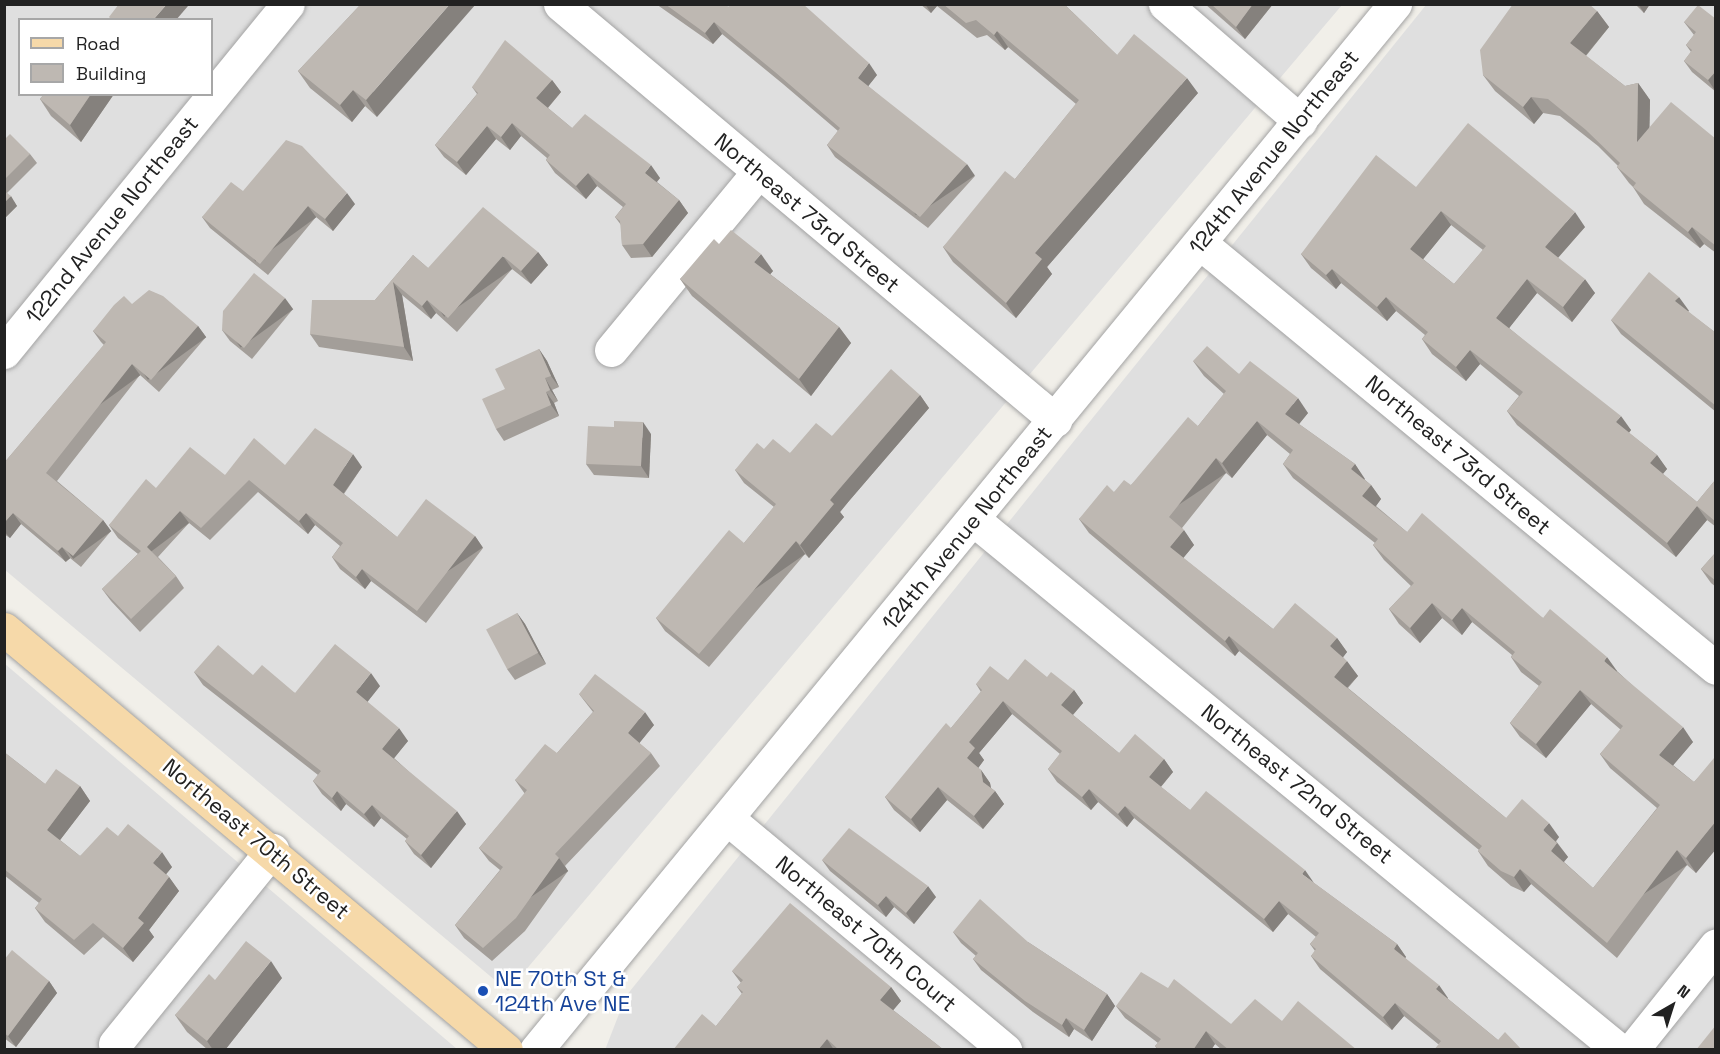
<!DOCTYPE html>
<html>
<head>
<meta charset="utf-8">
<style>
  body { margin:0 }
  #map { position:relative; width:1720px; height:1054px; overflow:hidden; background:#f1efe9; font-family:"Space Grotesk",sans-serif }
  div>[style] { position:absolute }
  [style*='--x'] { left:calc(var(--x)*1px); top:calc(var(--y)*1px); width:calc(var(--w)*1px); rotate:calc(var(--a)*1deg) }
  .residential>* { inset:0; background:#dfdfdf }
  .roads { filter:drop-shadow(0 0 2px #a3a3a3) drop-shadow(0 0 2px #a3a3a3) }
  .minor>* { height:33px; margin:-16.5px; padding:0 16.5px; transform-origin:16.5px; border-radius:16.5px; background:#fff }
  .major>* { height:33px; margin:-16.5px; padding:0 16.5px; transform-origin:16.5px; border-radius:16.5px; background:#f6d9a9 }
  .wall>* { inset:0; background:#a39e99 }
  .shaded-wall>* { inset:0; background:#85817d; transform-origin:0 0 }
  .building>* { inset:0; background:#beb8b2; transform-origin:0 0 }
  .dots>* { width:16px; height:16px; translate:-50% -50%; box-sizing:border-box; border:3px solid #fff; border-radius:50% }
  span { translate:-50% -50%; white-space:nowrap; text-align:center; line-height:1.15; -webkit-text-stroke:5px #fff; paint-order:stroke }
  .street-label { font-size:22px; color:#222 }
  .transit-label { font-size:22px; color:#164399 }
  .left { translate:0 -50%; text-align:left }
  .frame { position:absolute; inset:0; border:6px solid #222; pointer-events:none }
  .legend { position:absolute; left:18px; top:18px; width:195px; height:78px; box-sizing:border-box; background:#fff; border:2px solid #a7a7a7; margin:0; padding:8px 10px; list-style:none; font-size:18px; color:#222 }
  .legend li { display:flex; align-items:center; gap:12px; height:30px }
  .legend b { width:30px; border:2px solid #a7a7a7 }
  .north { position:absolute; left:1642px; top:976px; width:60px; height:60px; -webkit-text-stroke:4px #fff; paint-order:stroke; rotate:39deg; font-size:16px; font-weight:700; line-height:24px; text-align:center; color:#222 }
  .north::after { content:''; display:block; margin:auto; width:21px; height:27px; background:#222; clip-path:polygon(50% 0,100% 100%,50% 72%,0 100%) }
</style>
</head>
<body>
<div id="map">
  <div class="residential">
    <div style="clip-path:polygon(evenodd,4px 5px,1342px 5px,508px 991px,5px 570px,4px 5px,20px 20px,212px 20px,212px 94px,20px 94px,20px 20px)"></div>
    <div style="clip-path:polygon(1426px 5px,1715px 5px,1715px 1049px,605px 1050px,626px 996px)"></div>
    <div style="clip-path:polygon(5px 664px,457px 1049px,5px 1049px)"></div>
  </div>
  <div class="roads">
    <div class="minor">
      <div style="--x:560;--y:4;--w:647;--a:40.04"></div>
      <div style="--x:1165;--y:4;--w:179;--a:40.9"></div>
      <div style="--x:1200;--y:243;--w:668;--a:39.48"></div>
      <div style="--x:611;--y:350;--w:231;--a:-50.4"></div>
      <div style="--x:4;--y:352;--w:449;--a:-50.8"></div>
      <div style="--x:974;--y:520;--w:835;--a:39.41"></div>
      <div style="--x:728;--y:819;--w:361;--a:39.8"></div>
      <div style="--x:115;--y:1044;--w:250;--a:-51"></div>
      <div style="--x:536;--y:1050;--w:1354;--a:-50.61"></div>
      <div style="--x:1632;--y:1050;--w:134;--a:-51.3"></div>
    </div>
    <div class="major">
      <div style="--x:4;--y:629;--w:655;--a:39.98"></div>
    </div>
  </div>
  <div class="wall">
    <div style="clip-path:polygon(361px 4px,377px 117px,365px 106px,352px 122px,310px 88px,298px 71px)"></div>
    <div style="clip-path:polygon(656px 4px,725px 4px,728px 7px,877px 75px,868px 86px,975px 176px,928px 228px,835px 157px,827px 145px,838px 131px,783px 84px,722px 34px,713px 44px)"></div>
    <div style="clip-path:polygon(920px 4px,1064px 4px,1117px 55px,1198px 93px,1047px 267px,1052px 274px,1016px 318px,953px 262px,943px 247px,1015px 179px,1076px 104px,1008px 47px,1005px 50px,987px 35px,977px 38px,937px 6px,931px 13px)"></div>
    <div style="clip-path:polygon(1205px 4px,1273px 4px,1245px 39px)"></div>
    <div style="clip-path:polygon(1635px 4px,1650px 4px,1644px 13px)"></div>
    <div style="clip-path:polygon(1597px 11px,1609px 27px,1586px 56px,1625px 86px,1638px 83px,1650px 100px,1649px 128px,1716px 139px,1716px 253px,1704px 244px,1700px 248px,1644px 204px,1633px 187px,1629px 183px,1617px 167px,1618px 166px,1598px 146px,1560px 116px,1543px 113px,1534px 124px,1495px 91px,1483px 75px)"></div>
    <div style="clip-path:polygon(1716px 19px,1716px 92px,1692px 72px,1684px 61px,1691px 52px,1686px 45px,1694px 35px,1684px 22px)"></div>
    <div style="clip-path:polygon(552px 80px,561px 92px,548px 108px,572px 128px,660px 178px,657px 182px,679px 200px,688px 213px,652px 257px,631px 258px,622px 245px,621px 225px,615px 217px,623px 207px,597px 186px,586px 199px,555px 173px,546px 160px,547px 158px,521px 136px,510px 150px,496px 139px,466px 175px,444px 157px,435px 145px,477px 94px,472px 87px)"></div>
    <div style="clip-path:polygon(44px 94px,114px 94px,81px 142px,51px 116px,40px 99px)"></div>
    <div style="clip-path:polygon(4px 140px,30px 154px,37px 163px,7px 193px,17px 206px,4px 219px)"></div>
    <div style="clip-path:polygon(evenodd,1416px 187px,1585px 227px,1558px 258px,1595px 293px,1572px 322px,1537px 293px,1509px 328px,1631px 430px,1629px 433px,1657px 455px,1667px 469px,1663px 474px,1697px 502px,1716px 479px,1716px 527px,1707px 520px,1676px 557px,1517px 425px,1507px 411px,1519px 396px,1480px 364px,1466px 381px,1432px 354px,1422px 339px,1425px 335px,1396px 311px,1387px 321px,1341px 283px,1336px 289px,1311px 268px,1301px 254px,1416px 187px,1451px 225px,1483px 250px,1454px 284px,1423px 259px,1451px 225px)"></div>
    <div style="clip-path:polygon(243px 191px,355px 204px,333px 231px,316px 217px,268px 275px,210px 228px,202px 217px)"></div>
    <div style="clip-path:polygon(719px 244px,773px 271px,770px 274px,839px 327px,851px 343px,811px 396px,692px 296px,680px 279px)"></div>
    <div style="clip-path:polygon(538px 252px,548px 265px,531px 284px,512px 269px,457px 332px,436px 313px,431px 319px,402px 295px,413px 361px,319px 347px,310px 334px,375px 300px,413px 255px,428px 268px)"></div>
    <div style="clip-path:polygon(132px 304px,198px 326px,206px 337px,159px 392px,140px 375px,57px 481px,103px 520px,111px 531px,81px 567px,70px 558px,66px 562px,21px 524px,10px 538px,4px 534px,4px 463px,104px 345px,101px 342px,93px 331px)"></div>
    <div style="clip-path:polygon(293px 309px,252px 359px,230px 341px,222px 330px)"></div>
    <div style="clip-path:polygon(1689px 311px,1688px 312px,1716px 333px,1716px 412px,1621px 334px,1611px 320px)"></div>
    <div style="clip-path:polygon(539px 349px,547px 361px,559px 387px,552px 390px,558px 401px,554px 403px,559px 416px,504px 441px,496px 429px,505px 389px)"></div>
    <div style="clip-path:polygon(evenodd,1193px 361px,1239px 374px,1308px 413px,1299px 424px,1355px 464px,1364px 479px,1371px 485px,1381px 499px,1376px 506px,1407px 532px,1543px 618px,1617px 671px,1693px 742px,1673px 765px,1694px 782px,1716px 759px,1716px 849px,1696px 873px,1687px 865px,1617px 958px,1531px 884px,1524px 892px,1511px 886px,1488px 866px,1478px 851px,1479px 850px,1239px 651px,1235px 656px,1089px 533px,1079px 519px,1114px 492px,1131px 485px,1198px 426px,1224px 394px,1204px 376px,1193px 361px,1267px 435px,1290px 454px,1283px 464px,1293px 478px,1375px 543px,1373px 545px,1384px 560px,1411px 586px,1389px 609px,1399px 624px,1420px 643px,1442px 618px,1462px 635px,1472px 622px,1512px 655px,1511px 657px,1521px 672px,1539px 686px,1510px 723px,1520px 737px,1546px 758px,1591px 704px,1621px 730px,1600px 754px,1610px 768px,1657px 808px,1593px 888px,1564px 862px,1568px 857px,1556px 841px,1559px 837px,1506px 818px,1348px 688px,1358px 676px,1343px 657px,1347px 652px,1337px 638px,1273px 629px,1183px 558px,1194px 545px,1182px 528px,1226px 473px,1232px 478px,1267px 435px)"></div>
    <div style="clip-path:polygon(920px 395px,929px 408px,849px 501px,840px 512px,844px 517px,809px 558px,805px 554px,709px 667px,665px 631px,656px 618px,744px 543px,774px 507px,744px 483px,735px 470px,764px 449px,790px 453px,832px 436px)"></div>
    <div style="clip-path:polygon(651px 434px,649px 478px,594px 475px,586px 464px)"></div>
    <div style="clip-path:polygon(285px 465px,362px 467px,344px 494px,397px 537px,475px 536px,483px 548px,426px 623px,371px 581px,365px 589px,340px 569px,332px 557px,340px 546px,315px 525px,308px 534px,258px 492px,210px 540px,189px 523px,158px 557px,176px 576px,184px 588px,140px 632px,111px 601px,102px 589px,138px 554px,118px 538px,109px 525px,156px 488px,225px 475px)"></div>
    <div style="clip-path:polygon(1716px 552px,1716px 587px,1711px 583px,1701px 569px)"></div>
    <div style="clip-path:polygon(517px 613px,525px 624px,546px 664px,515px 680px,507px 669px)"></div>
    <div style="clip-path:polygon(194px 672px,253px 675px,295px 693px,380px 686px,367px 702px,408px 741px,394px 758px,466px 824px,431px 868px,414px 854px,405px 841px,407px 839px,381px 818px,374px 827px,346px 804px,341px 811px,322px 794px,313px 781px,318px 775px,203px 685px)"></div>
    <div style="clip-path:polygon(1047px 677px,1074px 690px,1083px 703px,1073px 715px,1119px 753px,1164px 759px,1173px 772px,1161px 787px,1190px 810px,1314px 883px,1397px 944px,1406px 957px,1405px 958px,1447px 998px,1498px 1040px,1522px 1050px,1438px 1044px,1404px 1016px,1392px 1030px,1320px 969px,1311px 956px,1315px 951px,1310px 944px,1316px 937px,1288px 914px,1273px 932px,1134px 818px,1127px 827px,1098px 802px,1091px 810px,1057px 782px,1048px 769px,1060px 754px,1012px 714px,979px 753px,984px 760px,978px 768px,981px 770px,990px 783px,991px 788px,995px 791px,1004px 804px,983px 829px,947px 800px,920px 832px,894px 810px,885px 797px,951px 728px,981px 692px,976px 684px)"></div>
    <div style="clip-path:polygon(579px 694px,654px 725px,639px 743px,651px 753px,660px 766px,565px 866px,568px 871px,525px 931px,492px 961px,464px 938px,455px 925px,500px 870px,489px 861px,479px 848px,525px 794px,515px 780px,557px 753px,593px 712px)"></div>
    <div style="clip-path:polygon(4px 752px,45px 784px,80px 786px,90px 801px,60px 840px,80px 856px,118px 836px,172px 867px,166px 874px,169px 877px,179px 891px,149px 930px,154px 937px,133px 962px,103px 937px,84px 955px,45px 922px,35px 908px,39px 903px,4px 875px)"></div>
    <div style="clip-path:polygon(822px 860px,936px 897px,914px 924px,894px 907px,886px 917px,830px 871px)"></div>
    <div style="clip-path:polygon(953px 932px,1028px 942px,1107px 994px,1115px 1006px,1092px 1041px,1074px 1029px,1069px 1037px,1033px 1012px,981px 970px,973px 959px,976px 956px,961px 943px)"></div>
    <div style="clip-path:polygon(4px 960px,49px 981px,57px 993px,16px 1047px,4px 1038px)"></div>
    <div style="clip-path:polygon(732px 971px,891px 987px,901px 1001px,893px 1010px,944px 1050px,673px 1050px,716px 1026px,742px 994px,737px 987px,741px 983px)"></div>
    <div style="clip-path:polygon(282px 978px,225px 1050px,208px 1050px,187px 1032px,175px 1015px,215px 980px)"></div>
    <div style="clip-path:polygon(1116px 1006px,1231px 1024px,1282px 1021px,1357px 1050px,1222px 1050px,1215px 1044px,1211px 1050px,1158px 1050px,1155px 1046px,1158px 1043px,1125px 1018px)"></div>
  </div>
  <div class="shaded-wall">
    <div style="clip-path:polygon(167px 4px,187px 4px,188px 6px,176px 20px,153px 20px)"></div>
    <div style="clip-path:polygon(450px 4px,476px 4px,377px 117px,366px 100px)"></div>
    <div style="clip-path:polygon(925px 4px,936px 4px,937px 6px,931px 13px)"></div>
    <div style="clip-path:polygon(1253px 4px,1273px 4px,1245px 39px,1236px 27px)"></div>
    <div style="clip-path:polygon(1638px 4px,1650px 4px,1644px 13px)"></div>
    <div style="clip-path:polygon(1597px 11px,1609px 27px,1582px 60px,1570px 43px)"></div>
    <div style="clip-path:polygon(714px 22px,722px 34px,713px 44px,705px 33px)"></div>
    <div style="clip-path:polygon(997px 31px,1008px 47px,1005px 50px,994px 35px)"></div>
    <div style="clip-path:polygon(869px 63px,877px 75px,866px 89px,858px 78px)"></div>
    <div style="clip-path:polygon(1716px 71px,1716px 92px,1708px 80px)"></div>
    <div style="clip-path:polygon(1187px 78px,1198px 93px,1047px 267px,1052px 274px,1016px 318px,1006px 303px,1035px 253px)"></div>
    <div style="clip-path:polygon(552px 80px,561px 92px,545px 111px,536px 98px)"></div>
    <div style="clip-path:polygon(1638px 83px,1650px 100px,1649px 159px,1637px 142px)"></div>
    <div style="clip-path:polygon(353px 90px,365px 106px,352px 122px,340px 105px)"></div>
    <div style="clip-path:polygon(91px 94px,114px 94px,81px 142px,70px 125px)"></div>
    <div style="clip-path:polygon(1531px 97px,1543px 113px,1534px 124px,1523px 107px)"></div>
    <div style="clip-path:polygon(512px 123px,521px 136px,510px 150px,501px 137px)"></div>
    <div style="clip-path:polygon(487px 126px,496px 139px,466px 175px,457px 162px)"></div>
    <div style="left:967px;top:164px;width:14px;height:71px;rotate:56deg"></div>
    <div style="clip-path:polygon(651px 165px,660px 178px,654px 185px,645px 173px)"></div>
    <div style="clip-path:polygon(588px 173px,597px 186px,586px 199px,576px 186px)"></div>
    <div style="clip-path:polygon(347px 193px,355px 204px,333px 231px,325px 219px)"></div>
    <div style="clip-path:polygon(11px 196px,17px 206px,4px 219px,4px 203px)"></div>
    <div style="clip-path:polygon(679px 200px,688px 213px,652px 257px,643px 244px)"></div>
    <div style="left:308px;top:206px;width:14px;height:75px;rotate:54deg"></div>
    <div style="clip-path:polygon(1441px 211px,1451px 225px,1420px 263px,1410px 249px)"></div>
    <div style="clip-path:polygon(1575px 212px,1585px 227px,1555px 261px,1545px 247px)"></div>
    <div style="clip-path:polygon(1692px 227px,1704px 244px,1700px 248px,1688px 232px)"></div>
    <div style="clip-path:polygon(538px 252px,548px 265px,531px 284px,521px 271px)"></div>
    <div style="clip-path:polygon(761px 254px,773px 271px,766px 279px,754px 262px)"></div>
    <div style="left:503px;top:256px;width:16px;height:83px;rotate:55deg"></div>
    <div style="clip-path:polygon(1332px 269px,1341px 283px,1336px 289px,1326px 275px)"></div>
    <div style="clip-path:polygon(1527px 279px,1537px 293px,1506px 332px,1496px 318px)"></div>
    <div style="clip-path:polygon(1585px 279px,1595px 293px,1572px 322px,1563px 307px)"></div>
    <div style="clip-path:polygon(393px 282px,402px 295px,413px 361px,404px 347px)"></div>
    <div style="clip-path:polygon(1386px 297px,1396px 311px,1387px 321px,1377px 307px)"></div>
    <div style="left:1679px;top:297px;width:17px;height:6px;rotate:54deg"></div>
    <div style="left:285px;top:298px;width:14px;height:65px;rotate:54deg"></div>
    <div style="clip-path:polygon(427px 300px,436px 313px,431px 319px,422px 306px)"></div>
    <div style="left:198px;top:326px;width:14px;height:72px;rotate:54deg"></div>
    <div style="clip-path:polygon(839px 327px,851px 343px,811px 396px,799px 379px)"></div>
    <div style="clip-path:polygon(539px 349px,547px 361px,559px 387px,551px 376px)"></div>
    <div style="clip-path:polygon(1470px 350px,1480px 364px,1466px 381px,1456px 367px)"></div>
    <div style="left:132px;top:364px;width:14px;height:139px;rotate:54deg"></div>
    <div style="clip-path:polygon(545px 378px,552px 390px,558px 401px,550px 390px)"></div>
    <div style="clip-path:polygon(546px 392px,554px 403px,559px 416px,551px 405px)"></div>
    <div style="clip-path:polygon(920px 395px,929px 408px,849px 501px,840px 512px,844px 517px,809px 558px,800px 545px,830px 500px)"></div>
    <div style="clip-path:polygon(1298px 398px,1308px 413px,1295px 429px,1285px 414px)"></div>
    <div style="clip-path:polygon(1621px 416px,1631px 430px,1626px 436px,1616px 422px)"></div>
    <div style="clip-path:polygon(1257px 421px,1267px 435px,1232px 478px,1222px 463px)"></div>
    <div style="clip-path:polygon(643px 422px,651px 434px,649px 478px,641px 466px)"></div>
    <div style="clip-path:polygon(353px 454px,362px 467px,341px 497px,333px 485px)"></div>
    <div style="clip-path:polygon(1657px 455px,1667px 469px,1660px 477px,1650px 463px)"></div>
    <div style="left:1216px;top:458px;width:18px;height:75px;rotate:56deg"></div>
    <div style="clip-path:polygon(1355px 464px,1365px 479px,1361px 483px,1351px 469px)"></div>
    <div style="clip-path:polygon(1371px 485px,1381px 499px,1373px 510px,1362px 496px)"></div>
    <div style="clip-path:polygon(1697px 506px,1707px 520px,1676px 557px,1667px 543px)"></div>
    <div style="left:180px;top:511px;width:15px;height:49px;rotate:53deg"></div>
    <div style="clip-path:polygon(13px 513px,21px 524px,10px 538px,4px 531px,4px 523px)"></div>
    <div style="clip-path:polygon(306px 513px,315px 525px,308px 534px,299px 521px)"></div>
    <div style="left:103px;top:520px;width:14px;height:47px;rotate:54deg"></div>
    <div style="clip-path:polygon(1184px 530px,1194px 545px,1180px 562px,1170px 547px)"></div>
    <div style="left:475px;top:536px;width:14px;height:95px;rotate:56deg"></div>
    <div style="left:796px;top:541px;width:16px;height:149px;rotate:55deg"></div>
    <div style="left:62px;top:547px;width:14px;height:6px;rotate:54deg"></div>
    <div style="clip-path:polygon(362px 569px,371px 581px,365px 589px,356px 577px)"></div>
    <div style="clip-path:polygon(1432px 603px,1442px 618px,1420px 643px,1410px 628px)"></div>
    <div style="clip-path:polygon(1462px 608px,1472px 622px,1462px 635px,1452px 620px)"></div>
    <div style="clip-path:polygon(517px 613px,525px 624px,546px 664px,538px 653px)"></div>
    <div style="clip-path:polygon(1229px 636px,1239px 651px,1235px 656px,1225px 641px)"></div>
    <div style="clip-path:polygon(1337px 638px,1347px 652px,1340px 661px,1330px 646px)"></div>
    <div style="clip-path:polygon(1607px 657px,1617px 671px,1614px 675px,1604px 661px)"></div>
    <div style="clip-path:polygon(1347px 661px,1358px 676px,1344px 691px,1334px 677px)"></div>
    <div style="clip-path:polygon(371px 673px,380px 686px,365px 705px,356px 692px)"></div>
    <div style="clip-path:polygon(1074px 690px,1083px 703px,1070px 718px,1061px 705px)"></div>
    <div style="clip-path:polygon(1580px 690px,1591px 704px,1546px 758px,1536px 744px)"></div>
    <div style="clip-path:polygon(1003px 701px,1012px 714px,979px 753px,984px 760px,976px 771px,967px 758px,969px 742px)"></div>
    <div style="clip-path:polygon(645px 712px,654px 725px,637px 746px,628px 733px)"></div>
    <div style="clip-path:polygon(1683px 727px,1693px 742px,1670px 769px,1659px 755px)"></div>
    <div style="clip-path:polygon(399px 728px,408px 741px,391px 762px,382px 749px)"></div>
    <div style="clip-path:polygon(1164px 759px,1173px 772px,1158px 790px,1149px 777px)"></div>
    <div style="clip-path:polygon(981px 770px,990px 783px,992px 794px,995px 791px,1004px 804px,983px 829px,974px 816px,983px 782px)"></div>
    <div style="clip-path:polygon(80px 786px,90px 801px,57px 844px,47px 830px)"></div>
    <div style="clip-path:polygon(938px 787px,947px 800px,920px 832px,911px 819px)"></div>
    <div style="clip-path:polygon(1089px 789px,1098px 802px,1091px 810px,1082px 797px)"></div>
    <div style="clip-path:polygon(337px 791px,346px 804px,341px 811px,332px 798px)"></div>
    <div style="clip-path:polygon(372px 805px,381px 818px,374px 827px,364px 814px)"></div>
    <div style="clip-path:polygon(1125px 806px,1134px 818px,1127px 827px,1118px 814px)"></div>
    <div style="clip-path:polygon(457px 811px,466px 824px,431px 868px,421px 855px)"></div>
    <div style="clip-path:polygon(1716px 821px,1716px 849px,1696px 873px,1686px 858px)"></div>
    <div style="clip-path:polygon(1549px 823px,1559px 837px,1553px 845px,1543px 830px)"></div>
    <div style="clip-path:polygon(1557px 843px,1568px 857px,1561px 865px,1551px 851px)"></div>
    <div style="left:1677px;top:850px;width:18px;height:116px;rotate:56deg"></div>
    <div style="clip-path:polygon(162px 852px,172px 867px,163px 878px,153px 863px)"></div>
    <div style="left:559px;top:858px;width:16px;height:74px;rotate:55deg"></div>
    <div style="clip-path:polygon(1520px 869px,1531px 884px,1524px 892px,1514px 877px)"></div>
    <div style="clip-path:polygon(1305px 870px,1314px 883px,1302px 874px)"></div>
    <div style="clip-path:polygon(169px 877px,179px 891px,149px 930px,154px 937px,133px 962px,123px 948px,138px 918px)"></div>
    <div style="clip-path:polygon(928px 886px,936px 897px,914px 924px,906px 913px)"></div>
    <div style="clip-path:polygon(886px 896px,894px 907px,886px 917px,878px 905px)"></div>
    <div style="clip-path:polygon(1279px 901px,1288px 914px,1273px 932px,1264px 919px)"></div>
    <div style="clip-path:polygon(1397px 944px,1406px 957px,1402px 961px,1394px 949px)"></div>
    <div style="clip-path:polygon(271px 961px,282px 978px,225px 1050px,213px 1050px,207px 1041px)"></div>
    <div style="clip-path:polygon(49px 981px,57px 993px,16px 1047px,8px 1036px)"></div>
    <div style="clip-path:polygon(1439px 985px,1448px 998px,1445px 1002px,1436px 989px)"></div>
    <div style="clip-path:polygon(891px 987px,901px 1001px,890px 1014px,880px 1000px)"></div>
    <div style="clip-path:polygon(1107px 994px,1115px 1006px,1092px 1041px,1084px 1030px)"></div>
    <div style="clip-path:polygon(1395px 1003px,1404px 1016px,1392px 1030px,1383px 1017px)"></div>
    <div style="clip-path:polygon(1066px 1018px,1074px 1029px,1069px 1037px,1062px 1025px)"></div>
    <div style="clip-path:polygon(1206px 1031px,1215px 1044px,1211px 1050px,1193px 1050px)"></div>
    <div style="clip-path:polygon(827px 1039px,834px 1050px,818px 1050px)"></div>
  </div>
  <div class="building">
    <div style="clip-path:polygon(119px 4px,167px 4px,153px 20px,112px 20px,109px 17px)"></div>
    <div style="clip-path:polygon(361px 4px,450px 4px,366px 100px,353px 90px,340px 105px,298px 71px)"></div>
    <div style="clip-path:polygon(665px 4px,725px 4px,728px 7px,730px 4px,803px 4px,869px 63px,858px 78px,967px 164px,920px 217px,827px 145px,840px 128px,775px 72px,714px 22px,705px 33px)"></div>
    <div style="clip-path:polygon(943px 4px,1064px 4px,1117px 55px,1134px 34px,1187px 78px,1035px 253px,1042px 259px,1006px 303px,943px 247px,1005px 171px,1015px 179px,1079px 100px,997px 31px,994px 35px,976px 20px,966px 23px)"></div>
    <div style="clip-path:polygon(1211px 4px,1253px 4px,1236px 27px)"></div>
    <div style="clip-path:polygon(1513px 4px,1589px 4px,1597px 11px,1570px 43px,1625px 86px,1638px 83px,1637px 142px,1671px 102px,1716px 139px,1716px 246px,1692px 227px,1688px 232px,1633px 187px,1636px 183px,1617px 167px,1620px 163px,1586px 130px,1548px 99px,1531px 97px,1523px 107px,1483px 75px,1480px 50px)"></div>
    <div style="clip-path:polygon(1698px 5px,1716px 19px,1716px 71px,1708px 80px,1684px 61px,1692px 50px,1686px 45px,1696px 32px,1684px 22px)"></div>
    <div style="clip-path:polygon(505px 40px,552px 80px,536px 98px,572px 128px,585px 114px,651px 165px,645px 173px,679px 200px,643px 244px,622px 245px,620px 221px,615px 217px,626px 204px,588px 173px,576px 186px,546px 160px,550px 155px,512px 123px,501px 137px,487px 126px,457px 162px,435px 145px,478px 93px,472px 87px)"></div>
    <div style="clip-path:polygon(44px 94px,91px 94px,70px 125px,40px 99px)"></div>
    <div style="clip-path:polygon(evenodd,1468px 123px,1575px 212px,1545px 247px,1585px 279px,1563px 307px,1527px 279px,1496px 318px,1621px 416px,1616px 422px,1657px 455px,1650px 463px,1697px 502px,1716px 479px,1716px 522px,1697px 506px,1667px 543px,1507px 411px,1523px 392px,1470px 350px,1456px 367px,1422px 339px,1428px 332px,1386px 297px,1377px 307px,1332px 269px,1326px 275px,1301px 254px,1376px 155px,1416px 187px,1468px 123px,1441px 211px,1486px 246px,1454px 284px,1410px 249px,1441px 211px)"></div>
    <div style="clip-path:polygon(10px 134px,30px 154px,4px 180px,4px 140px)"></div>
    <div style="clip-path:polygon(286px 140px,302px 146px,347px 193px,325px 219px,308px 206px,260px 264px,202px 217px,231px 182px,243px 191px)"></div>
    <div style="clip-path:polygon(4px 191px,11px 196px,4px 203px)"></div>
    <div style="clip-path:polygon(483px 207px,538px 252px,521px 271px,503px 256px,448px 318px,427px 300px,422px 306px,393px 282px,404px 347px,310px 334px,312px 300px,375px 300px,413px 255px,428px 268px)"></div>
    <div style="clip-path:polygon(731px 230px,761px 254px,754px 262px,839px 327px,799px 379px,680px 279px,714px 239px,719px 244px)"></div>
    <div style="clip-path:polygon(1649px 272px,1679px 297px,1675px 301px,1716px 333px,1716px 406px,1611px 320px)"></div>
    <div style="clip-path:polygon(254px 273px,285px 298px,244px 348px,222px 330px,223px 311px)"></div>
    <div style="clip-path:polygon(149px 290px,163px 296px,198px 326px,151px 380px,132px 364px,46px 473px,103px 520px,73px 556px,62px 547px,58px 551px,13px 513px,4px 523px,4px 463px,106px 342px,93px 331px,114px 305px,124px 296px,132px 304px)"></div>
    <div style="clip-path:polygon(evenodd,1207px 346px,1239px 374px,1250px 361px,1298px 398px,1285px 414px,1355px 464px,1351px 469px,1371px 485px,1362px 496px,1407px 532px,1422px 513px,1543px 618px,1550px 609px,1607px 657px,1604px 661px,1683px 727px,1659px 755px,1694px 782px,1714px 758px,1716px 759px,1716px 821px,1686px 858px,1677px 850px,1607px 943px,1520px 869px,1514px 877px,1501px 871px,1478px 851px,1482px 846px,1229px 636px,1225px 641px,1079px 519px,1107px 485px,1114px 492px,1124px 480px,1131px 485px,1188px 417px,1198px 426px,1226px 391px,1193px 361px,1207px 346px,1257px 421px,1293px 450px,1283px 464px,1378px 539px,1373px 545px,1414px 583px,1389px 609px,1410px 628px,1432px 603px,1452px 620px,1462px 608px,1515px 652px,1511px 657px,1542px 682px,1510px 723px,1536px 744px,1580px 690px,1623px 726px,1600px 754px,1660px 805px,1593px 888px,1551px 851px,1557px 843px,1543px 830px,1549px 823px,1522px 799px,1506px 818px,1334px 677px,1347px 661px,1330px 646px,1337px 638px,1295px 603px,1273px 629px,1170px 547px,1184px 530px,1169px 517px,1216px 458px,1222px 463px,1257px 421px)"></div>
    <div style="clip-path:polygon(539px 349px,551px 376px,545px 378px,550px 390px,546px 392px,551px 405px,496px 429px,482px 399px,505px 389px,495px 369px)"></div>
    <div style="clip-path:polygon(891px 369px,920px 395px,840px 488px,830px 500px,834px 504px,800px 545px,796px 541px,699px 654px,656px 618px,729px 530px,744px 543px,776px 504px,735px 470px,757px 443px,764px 449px,773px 439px,790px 453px,816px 423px,832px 436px)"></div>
    <div style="clip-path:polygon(614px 421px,643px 422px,641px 466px,586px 464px,588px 426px,614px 427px)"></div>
    <div style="clip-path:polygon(315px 428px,353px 454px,333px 485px,397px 537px,426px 499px,475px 536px,417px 611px,362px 569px,356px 577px,332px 557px,343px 543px,306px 513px,299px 521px,249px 480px,201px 528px,180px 511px,147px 547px,176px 576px,131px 619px,102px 589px,141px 551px,109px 525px,146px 479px,156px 488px,190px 447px,225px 475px,254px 438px,285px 465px)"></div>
    <div style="clip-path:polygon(1716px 552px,1716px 581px,1701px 569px)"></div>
    <div style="left:517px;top:613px;width:45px;height:35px;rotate:62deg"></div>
    <div style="clip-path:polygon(335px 644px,371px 673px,356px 692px,399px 728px,382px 749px,457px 811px,421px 855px,405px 841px,409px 836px,372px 805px,364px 814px,337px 791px,332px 798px,313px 781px,321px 771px,194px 672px,218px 645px,253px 675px,262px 665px,295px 693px)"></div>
    <div style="clip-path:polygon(1025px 659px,1047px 677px,1051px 672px,1074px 690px,1061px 705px,1119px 753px,1135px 734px,1164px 759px,1149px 777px,1190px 810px,1206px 791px,1305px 870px,1302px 874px,1397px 944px,1394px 949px,1439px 985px,1436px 989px,1498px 1040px,1505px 1032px,1522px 1050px,1434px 1050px,1441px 1041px,1395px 1003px,1383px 1017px,1311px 956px,1316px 949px,1310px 944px,1319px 933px,1279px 901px,1264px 919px,1125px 806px,1118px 814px,1089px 789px,1082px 797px,1048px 769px,1062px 751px,1003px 701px,969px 742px,975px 748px,967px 758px,981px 770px,983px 782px,995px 791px,974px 816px,938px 787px,911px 819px,885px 797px,946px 723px,951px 728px,982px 690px,976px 684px,990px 666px,1008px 680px)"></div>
    <div style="clip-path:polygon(595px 674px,645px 712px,628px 733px,651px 753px,555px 854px,559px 858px,516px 918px,483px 948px,455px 925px,503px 867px,479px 848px,527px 790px,515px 780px,545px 744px,557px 753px,594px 711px,579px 694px)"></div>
    <div style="clip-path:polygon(4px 752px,45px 784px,56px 769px,80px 786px,47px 830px,80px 856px,107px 827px,118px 836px,128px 824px,162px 852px,153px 863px,169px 877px,138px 918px,144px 923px,123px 948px,93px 923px,74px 940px,35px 908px,42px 899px,4px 869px)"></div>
    <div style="clip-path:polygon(849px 828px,928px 886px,906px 913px,886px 896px,878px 905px,822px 860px)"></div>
    <div style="clip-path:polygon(980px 899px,1028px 942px,1107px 994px,1084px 1030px,1066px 1018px,1062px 1025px,1025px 1001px,973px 959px,978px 953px,953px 932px)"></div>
    <div style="clip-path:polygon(790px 903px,891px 987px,880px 1000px,944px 1050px,839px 1050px,827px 1039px,818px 1050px,673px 1050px,702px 1014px,716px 1026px,743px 992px,737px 987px,743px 980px,732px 971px)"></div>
    <div style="clip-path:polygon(246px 941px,271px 961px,207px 1041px,175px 1015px,209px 974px,215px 980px)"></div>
    <div style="clip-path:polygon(12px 950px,49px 981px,8px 1036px,4px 1033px,4px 960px)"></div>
    <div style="clip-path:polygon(1141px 972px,1168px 988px,1174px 979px,1231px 1024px,1255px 999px,1282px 1021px,1298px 1001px,1357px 1050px,1229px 1050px,1206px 1031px,1193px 1050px,1159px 1050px,1155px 1046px,1161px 1039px,1116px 1006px)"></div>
    <div style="clip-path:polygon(1716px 1025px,1716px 1050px,1696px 1050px)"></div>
  </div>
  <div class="dots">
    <div style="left:483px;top:991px;background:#1a4fb4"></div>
  </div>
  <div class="street-label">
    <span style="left:1274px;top:152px;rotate:-51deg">124th Avenue Northeast</span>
    <span style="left:807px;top:213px;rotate:40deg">Northeast 73rd Street</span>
    <span style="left:112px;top:220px;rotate:-51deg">122nd Avenue Northeast</span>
    <span style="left:1458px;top:455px;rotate:40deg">Northeast 73rd Street</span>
    <span style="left:967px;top:528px;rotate:-51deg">124th Avenue Northeast</span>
    <span style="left:1297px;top:784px;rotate:39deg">Northeast 72nd Street</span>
    <span style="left:256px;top:839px;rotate:40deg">Northeast 70th Street</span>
    <span style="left:866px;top:934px;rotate:40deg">Northeast 70th Court</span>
  </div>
  <div class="transit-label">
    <span class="left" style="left:495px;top:991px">NE 70th St &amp;<br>124th Ave NE</span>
  </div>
  <div class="frame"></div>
  <ul class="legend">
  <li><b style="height:8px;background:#f6d9a9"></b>Road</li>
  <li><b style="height:16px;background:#beb8b2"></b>Building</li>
  </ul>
  <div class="north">N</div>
</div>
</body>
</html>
